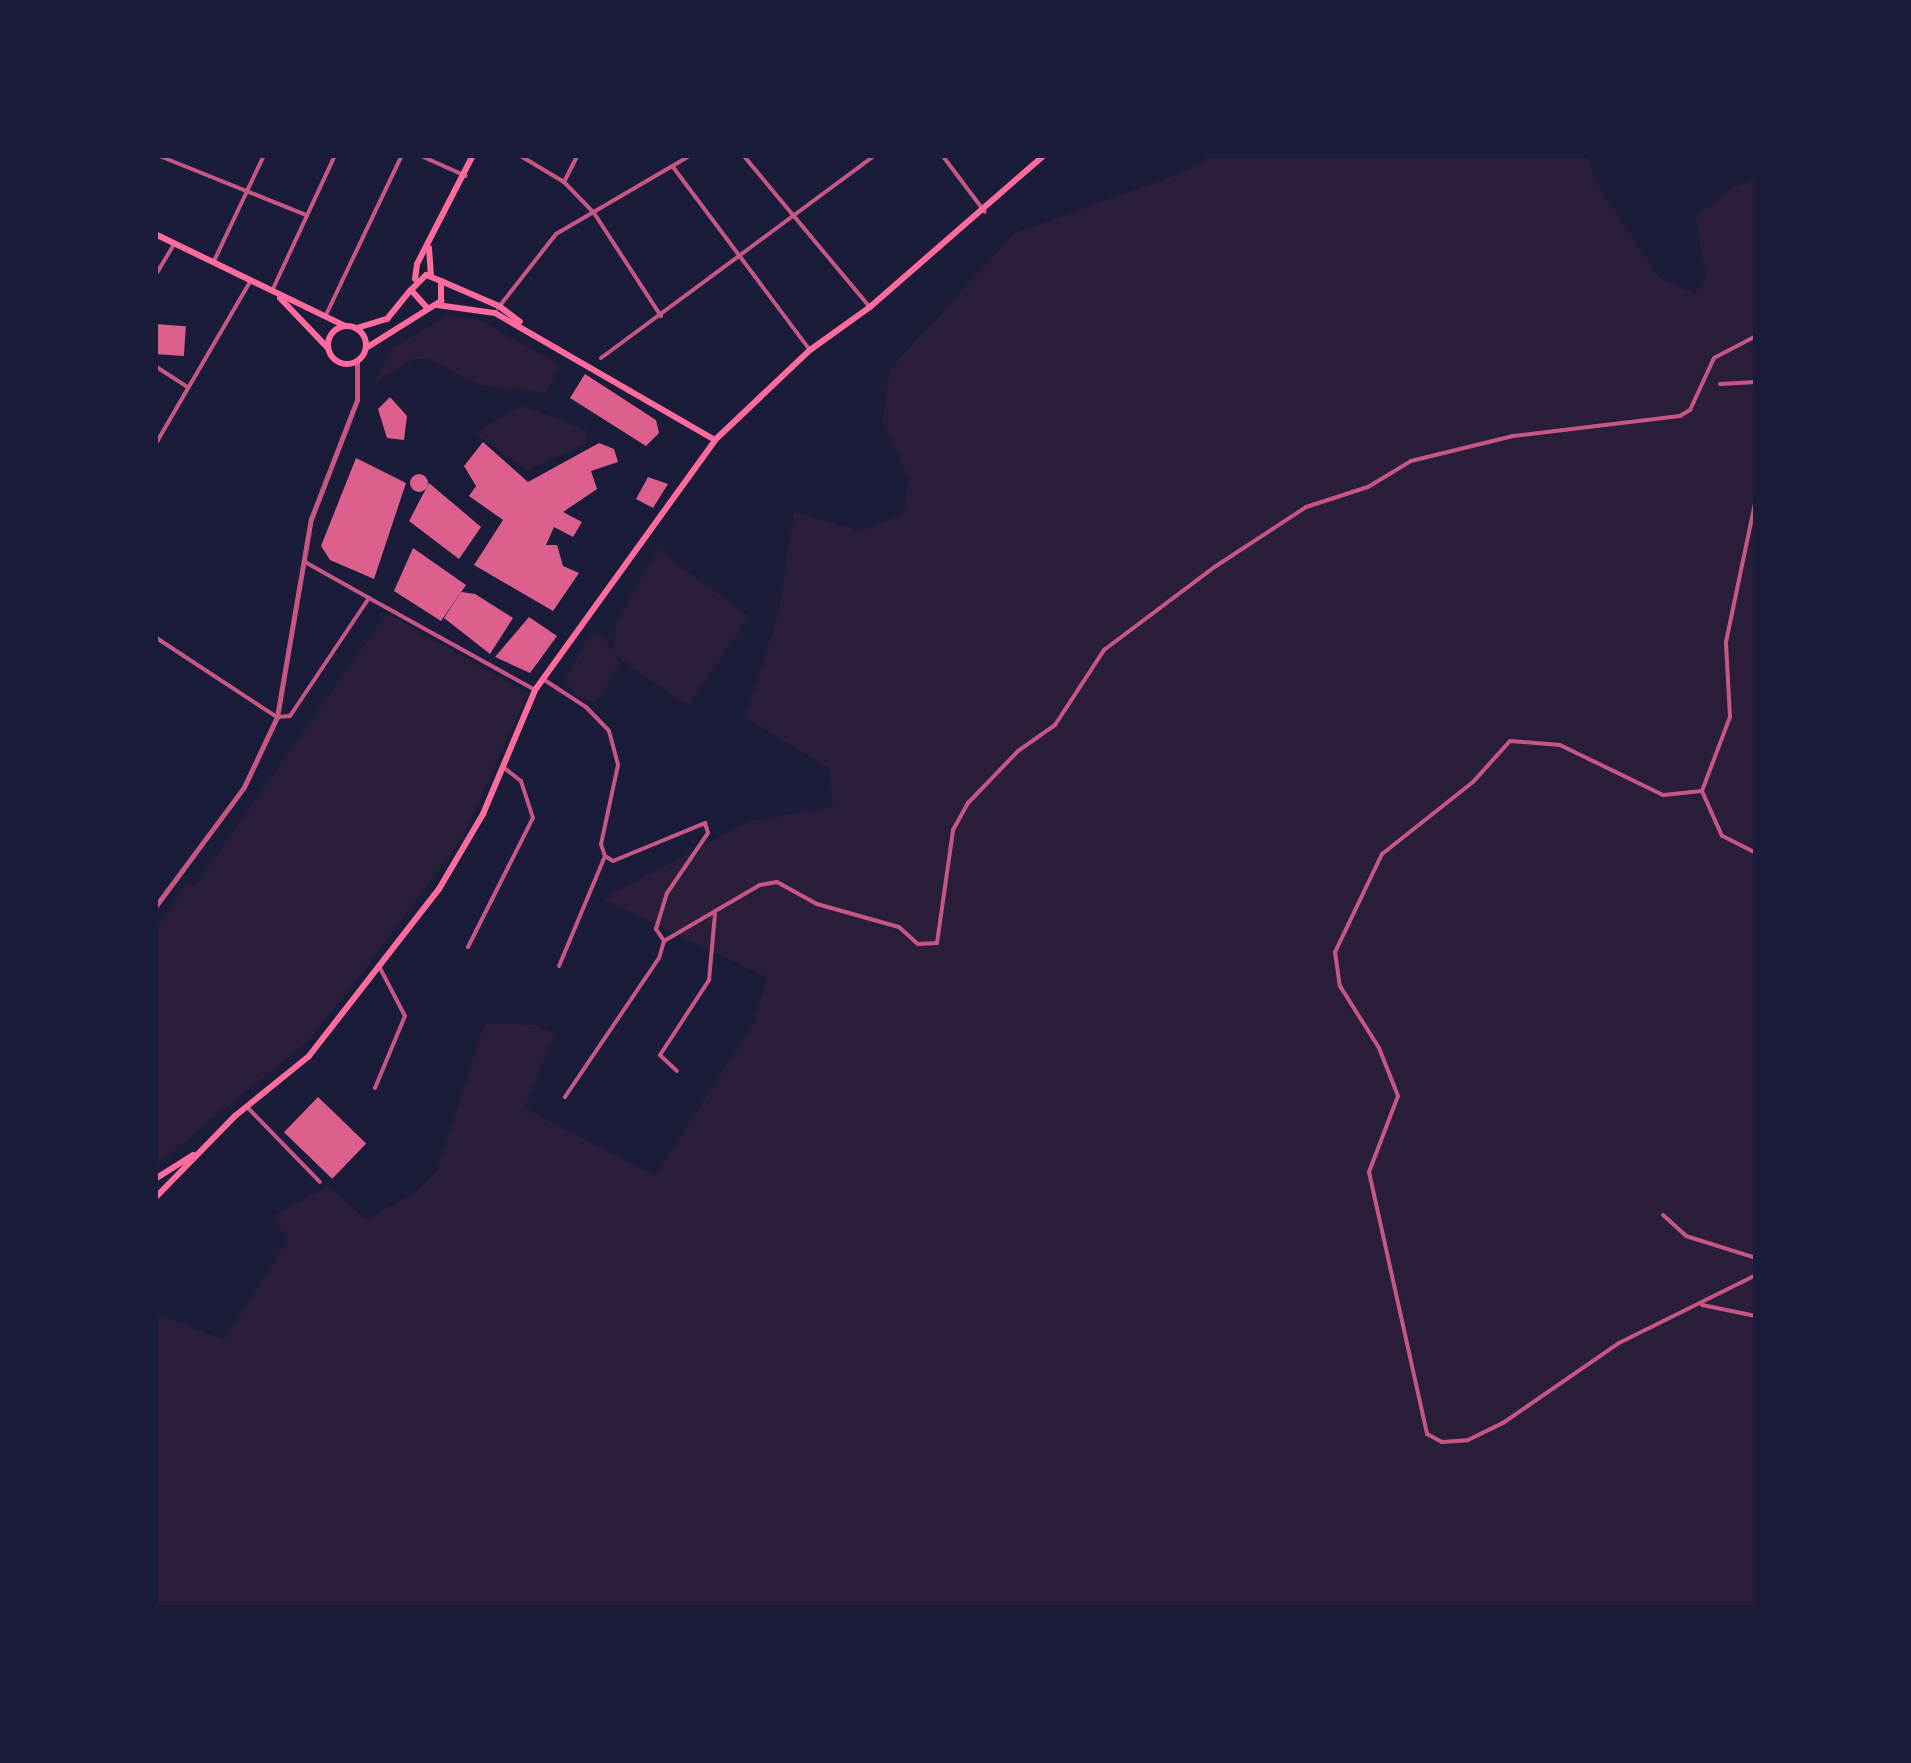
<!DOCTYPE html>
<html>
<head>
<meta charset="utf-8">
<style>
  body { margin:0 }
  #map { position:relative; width:1911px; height:1763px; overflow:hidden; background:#1b1b3a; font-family:"Exo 2",sans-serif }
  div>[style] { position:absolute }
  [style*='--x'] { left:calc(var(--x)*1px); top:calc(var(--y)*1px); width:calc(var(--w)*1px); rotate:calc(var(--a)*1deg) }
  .green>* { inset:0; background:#2a1e3b }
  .building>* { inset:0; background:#dd5f8e; transform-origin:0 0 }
  .round { border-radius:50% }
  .minor>* { height:4px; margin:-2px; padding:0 2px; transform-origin:2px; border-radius:2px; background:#c65784 }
  .tertiary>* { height:5px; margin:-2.5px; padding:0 2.5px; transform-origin:2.5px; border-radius:2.5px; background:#c65784 }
  .secondary>* { height:6px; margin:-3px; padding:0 3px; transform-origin:3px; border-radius:3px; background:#ff6b9d }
  .secondary>.ring { margin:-3px; padding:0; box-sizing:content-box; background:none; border:6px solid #ff6b9d; border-radius:50% }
  span { translate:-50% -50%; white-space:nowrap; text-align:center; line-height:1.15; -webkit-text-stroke:8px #1b1b3a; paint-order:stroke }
  .frame { position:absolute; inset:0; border:158px solid #1b1b3a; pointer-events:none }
</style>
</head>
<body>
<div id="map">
  <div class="green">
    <div style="clip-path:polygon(1212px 155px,1588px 155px,1594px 180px,1659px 278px,1695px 293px,1706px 279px,1696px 216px,1731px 188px,1756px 179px,1756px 1608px,155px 1608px,158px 1314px,224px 1340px,289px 1239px,272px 1217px,327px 1186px,366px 1219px,413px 1194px,438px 1169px,485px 1023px,535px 1025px,554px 1033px,525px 1108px,655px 1176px,754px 1023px,767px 978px,602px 899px,747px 822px,833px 807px,829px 768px,746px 718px,780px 607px,794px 512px,860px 531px,903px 514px,910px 479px,883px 422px,890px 369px,1015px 233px,1181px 173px)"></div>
    <div style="clip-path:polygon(447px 316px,478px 319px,559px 364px,547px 393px,479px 385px,428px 359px,414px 359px,374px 383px,393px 347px)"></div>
    <div style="clip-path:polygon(522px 405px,586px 430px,587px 443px,527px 471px,474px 433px)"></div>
    <div style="clip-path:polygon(658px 550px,749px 616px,688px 706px,614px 655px,616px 624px)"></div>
    <div style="clip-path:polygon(387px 613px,528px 693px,464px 835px,357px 980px,309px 1040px,155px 1166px,155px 931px,188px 883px,196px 885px)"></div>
    <div style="clip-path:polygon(590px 635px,604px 637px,619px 663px,597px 702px,578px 698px,565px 680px)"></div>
  </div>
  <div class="building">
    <div style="left:155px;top:324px;width:31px;height:30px;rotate:4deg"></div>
    <div style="clip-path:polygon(585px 374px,656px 420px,659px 433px,646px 446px,570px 398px)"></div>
    <div style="clip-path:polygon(390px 397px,407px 416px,404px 440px,387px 438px,378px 409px)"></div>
    <div style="clip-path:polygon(483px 442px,528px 482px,599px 443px,614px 449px,618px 462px,591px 471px,597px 489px,563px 512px,582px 522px,573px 537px,554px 527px,546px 545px,557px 545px,563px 566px,579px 573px,553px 611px,474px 565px,503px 520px,469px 496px,476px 486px,464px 466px)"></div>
    <div style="clip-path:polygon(356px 458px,406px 483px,374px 579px,330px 560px,321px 546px)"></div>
    <div class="round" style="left:410px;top:474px;width:18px;height:18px"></div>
    <div style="clip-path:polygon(648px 477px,668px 484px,653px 508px,636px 499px)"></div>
    <div style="clip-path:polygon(429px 483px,481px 527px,459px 559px,409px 521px)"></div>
    <div style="clip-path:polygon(413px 548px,466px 585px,441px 621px,394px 591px)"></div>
    <div style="clip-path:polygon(461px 592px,475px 594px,513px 618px,490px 654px,444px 618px)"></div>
    <div style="clip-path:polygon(529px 617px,557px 636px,530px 673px,495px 657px)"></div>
    <div style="left:318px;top:1097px;width:67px;height:49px;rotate:44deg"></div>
  </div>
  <div class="minor">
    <div style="--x:157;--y:155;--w:161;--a:21.9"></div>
    <div style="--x:419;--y:155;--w:51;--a:24.1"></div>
    <div style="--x:519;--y:155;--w:52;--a:31"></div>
    <div style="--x:564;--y:182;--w:43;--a:45.9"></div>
    <div style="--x:594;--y:213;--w:123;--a:57"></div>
    <div style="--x:743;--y:155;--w:195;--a:50.2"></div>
    <div style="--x:942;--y:155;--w:71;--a:53"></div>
    <div style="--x:1705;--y:155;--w:2;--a:0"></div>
    <div style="--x:673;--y:167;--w:229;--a:53.2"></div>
    <div style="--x:564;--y:182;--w:30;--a:-63"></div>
    <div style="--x:214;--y:261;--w:117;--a:-64.7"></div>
    <div style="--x:155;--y:276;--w:35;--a:-59"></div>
    <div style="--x:272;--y:291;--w:150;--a:-65.1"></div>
    <div style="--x:498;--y:308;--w:94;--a:-51.9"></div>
    <div style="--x:556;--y:234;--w:156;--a:-30.3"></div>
    <div style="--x:325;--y:317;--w:179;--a:-64.6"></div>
    <div style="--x:601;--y:358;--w:341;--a:-36.5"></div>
    <div style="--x:155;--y:366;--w:38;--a:33"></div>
    <div style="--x:1720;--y:384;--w:36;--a:-3"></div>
    <div style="--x:155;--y:445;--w:189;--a:-59.8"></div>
    <div style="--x:305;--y:562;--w:73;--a:29.4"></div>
    <div style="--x:155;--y:637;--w:146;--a:33.3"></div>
    <div style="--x:277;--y:717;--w:13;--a:-4"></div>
    <div style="--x:290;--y:716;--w:142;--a:-56.2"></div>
    <div style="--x:369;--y:598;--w:190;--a:29"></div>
    <div style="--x:543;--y:679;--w:51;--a:33.1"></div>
    <div style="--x:586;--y:707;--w:33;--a:46"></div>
    <div style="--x:609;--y:731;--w:35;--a:75"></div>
    <div style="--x:618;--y:765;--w:81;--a:102.1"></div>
    <div style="--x:601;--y:844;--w:13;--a:72"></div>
    <div style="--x:605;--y:856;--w:9;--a:32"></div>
    <div style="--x:613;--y:861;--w:100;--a:-22.4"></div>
    <div style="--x:705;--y:823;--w:10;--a:73"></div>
    <div style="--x:708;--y:833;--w:73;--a:124.3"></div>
    <div style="--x:667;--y:893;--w:38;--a:107"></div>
    <div style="--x:656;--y:929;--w:14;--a:56"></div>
    <div style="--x:664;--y:941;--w:18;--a:106"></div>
    <div style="--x:659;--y:958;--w:168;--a:124.1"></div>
    <div style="--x:1702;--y:791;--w:79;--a:-69.3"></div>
    <div style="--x:1730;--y:717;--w:75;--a:-93.1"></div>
    <div style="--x:1726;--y:642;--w:147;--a:-78.2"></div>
    <div style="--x:1756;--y:853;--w:38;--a:-153"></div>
    <div style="--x:1722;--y:836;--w:49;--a:-114"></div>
    <div style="--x:1702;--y:791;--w:39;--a:174"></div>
    <div style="--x:1663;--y:795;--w:114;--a:-154.1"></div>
    <div style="--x:1560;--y:745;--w:50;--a:-175.4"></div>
    <div style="--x:1510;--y:741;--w:55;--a:132.1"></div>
    <div style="--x:1473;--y:782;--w:116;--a:141.6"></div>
    <div style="--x:1382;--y:854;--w:109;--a:115.6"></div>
    <div style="--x:1335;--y:952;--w:34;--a:82"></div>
    <div style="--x:1340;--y:986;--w:73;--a:57.8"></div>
    <div style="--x:1379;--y:1048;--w:52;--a:68.4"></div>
    <div style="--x:1398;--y:1096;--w:81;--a:110.9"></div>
    <div style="--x:1369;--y:1172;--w:268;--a:77.5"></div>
    <div style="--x:1427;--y:1434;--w:17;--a:28"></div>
    <div style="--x:1442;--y:1442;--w:26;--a:-4"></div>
    <div style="--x:1468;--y:1440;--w:39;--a:-26"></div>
    <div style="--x:1503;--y:1423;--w:141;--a:-34.6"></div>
    <div style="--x:1619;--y:1343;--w:153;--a:-26.4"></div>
    <div style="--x:664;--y:941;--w:111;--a:-30.3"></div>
    <div style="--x:760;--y:885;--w:17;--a:-10"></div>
    <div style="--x:777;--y:882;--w:46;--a:28.8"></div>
    <div style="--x:817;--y:904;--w:85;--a:15.7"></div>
    <div style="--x:899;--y:927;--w:25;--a:42"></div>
    <div style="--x:918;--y:944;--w:19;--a:-3"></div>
    <div style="--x:937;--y:943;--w:114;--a:-81.9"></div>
    <div style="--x:953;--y:830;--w:31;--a:-61"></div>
    <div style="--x:968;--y:803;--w:72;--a:-46.1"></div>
    <div style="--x:1018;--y:751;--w:45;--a:-35.1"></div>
    <div style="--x:1055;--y:725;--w:90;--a:-56.8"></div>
    <div style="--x:1104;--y:650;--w:140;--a:-36.9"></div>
    <div style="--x:1216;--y:566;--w:108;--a:-33.2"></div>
    <div style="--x:1306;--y:507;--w:65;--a:-17.9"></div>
    <div style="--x:1368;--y:487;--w:50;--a:-31.2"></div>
    <div style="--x:1411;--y:461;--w:105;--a:-13.8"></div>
    <div style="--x:1513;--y:436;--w:168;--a:-6.8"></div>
    <div style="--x:1680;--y:416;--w:12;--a:-31"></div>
    <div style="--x:1690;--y:410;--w:57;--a:-65.2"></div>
    <div style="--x:1714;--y:358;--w:47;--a:-27.6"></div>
    <div style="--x:468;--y:947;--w:144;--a:-63.3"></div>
    <div style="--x:533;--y:818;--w:39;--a:-108"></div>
    <div style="--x:521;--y:781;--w:23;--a:-142"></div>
    <div style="--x:559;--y:966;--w:119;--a:-67.3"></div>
    <div style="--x:677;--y:1071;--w:23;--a:-137"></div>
    <div style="--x:660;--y:1055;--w:90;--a:-56.8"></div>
    <div style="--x:709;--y:980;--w:66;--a:-84.8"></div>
    <div style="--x:375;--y:1088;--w:78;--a:-67.4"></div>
    <div style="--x:405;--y:1016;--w:56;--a:-117.5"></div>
    <div style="--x:248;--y:1108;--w:103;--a:45.8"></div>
    <div style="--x:1663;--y:1215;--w:31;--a:42"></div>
    <div style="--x:1686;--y:1236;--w:73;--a:17.4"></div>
    <div style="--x:1702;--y:1305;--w:55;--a:11.5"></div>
  </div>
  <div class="tertiary">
    <div style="--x:155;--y:907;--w:149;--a:-53.4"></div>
    <div style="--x:244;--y:787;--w:77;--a:-64.8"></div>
    <div style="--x:277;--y:717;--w:201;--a:-80.3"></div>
    <div style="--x:311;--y:519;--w:128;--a:-68.9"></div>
    <div style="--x:357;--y:400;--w:39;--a:-90"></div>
  </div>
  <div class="secondary">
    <div style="--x:155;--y:234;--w:211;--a:25.8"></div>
    <div style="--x:429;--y:248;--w:27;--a:86"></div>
    <div style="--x:415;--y:279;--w:15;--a:-82"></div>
    <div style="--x:417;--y:264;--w:123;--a:-62.8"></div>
    <div style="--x:441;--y:281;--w:63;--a:23.3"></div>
    <div style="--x:499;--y:306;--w:26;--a:37"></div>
    <div style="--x:280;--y:298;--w:68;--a:46.2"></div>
    <div style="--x:437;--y:305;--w:59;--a:7.9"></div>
    <div style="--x:495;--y:313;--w:254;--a:30"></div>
    <div class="ring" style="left:328px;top:326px;width:32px;height:32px"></div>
    <div style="--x:357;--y:328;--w:31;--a:-17"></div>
    <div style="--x:387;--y:319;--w:36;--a:-51"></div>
    <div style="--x:366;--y:348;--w:89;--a:-32.1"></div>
    <div style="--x:441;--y:301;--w:20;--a:-90"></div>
    <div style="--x:441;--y:281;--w:16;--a:-158"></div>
    <div style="--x:426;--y:275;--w:21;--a:135"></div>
    <div style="--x:411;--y:290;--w:24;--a:48"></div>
    <div style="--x:155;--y:1179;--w:45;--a:-32.3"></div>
    <div style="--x:155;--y:1198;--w:115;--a:-45.7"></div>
    <div style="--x:235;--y:1116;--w:95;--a:-39"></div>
    <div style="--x:309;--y:1056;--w:212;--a:-52.1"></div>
    <div style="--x:439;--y:889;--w:87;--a:-59.6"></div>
    <div style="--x:483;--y:814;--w:134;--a:-67.2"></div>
    <div style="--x:535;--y:690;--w:308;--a:-54.2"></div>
    <div style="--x:715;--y:440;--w:131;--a:-43.5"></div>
    <div style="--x:810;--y:350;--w:74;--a:-35.6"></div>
    <div style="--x:870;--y:307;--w:231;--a:-41.1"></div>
  </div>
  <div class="frame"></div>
</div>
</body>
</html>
